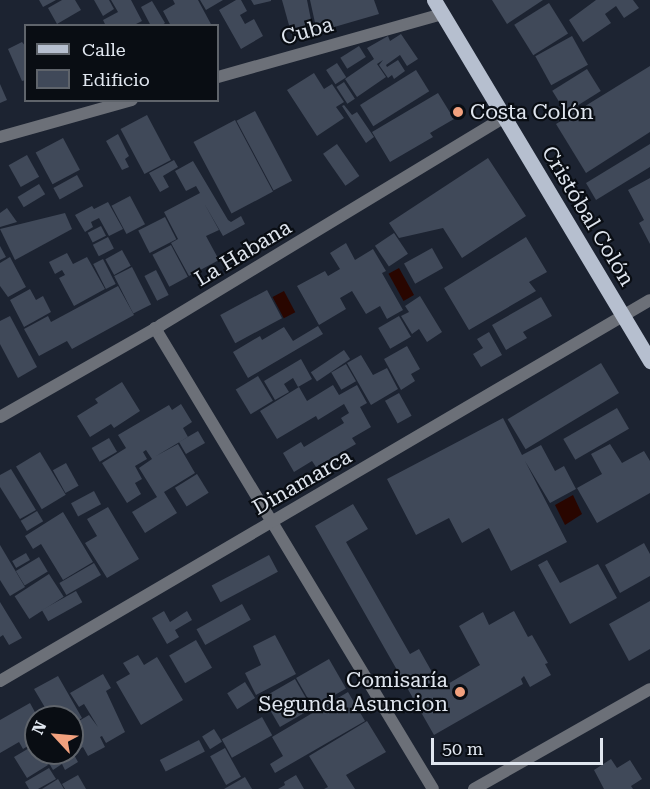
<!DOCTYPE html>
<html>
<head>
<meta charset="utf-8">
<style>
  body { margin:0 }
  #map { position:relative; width:650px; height:789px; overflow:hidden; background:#1c2331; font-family:"Roboto Serif",serif }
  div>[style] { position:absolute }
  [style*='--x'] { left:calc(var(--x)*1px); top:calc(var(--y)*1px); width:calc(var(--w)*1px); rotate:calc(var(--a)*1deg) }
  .water>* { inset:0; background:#290600; transform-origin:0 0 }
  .building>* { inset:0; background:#404959; transform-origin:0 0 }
  .street>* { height:12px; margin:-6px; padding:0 6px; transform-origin:6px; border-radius:6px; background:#6c7078 }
  .primary>* { height:15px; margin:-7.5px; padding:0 7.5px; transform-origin:7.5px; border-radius:7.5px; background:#b6bfcf }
  .dots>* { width:16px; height:16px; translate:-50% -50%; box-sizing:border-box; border:3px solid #090d13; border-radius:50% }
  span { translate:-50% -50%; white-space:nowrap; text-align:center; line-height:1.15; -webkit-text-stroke:4.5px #090d13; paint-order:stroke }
  .street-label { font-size:21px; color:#e0e6ef }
  .poi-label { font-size:21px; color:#e0e6ef }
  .left { translate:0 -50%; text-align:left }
  .right { translate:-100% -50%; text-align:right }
  .legend { position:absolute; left:24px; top:24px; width:195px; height:78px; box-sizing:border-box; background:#090d13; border:2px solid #5f646b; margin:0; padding:8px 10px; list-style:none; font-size:18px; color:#e0e6ef }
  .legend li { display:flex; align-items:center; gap:12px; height:30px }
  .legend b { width:30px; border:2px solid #5f646b }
  .north { position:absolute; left:24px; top:705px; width:60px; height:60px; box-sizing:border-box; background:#090d13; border:2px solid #5f646b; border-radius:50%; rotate:296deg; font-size:16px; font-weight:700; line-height:24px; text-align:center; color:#e0e6ef }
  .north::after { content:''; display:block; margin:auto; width:21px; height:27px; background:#f2a17e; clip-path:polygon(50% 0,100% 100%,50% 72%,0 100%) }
  .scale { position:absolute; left:431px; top:738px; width:172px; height:27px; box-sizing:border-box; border:3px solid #e0e6ef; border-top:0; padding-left:8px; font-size:18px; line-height:21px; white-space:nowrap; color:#e0e6ef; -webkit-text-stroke:4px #090d13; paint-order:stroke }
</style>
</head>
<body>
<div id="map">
  <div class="water">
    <div style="left:399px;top:268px;width:31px;height:12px;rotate:61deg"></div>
    <div style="left:284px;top:291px;width:24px;height:13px;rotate:62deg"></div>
    <div style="clip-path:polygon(573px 495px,582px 514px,565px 525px,555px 505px)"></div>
  </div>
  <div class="building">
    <div style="clip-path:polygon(39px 0,56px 0,43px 7px)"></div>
    <div style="clip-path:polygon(62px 0,75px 0,81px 10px,57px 24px,48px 8px)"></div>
    <div style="clip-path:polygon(94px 0,109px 0,114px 9px,103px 16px)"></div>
    <div style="clip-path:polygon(111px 0,131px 0,142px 21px,132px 26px,106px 26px,103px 20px,118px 12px)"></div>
    <div style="clip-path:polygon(173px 0,198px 0,212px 26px,171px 26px,163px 11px,175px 4px)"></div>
    <div style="clip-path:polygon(200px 0,223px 0,206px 10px)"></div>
    <div style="clip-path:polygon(236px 0,241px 0,247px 11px,240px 15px,245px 24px,254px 19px,263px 36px,241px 49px,219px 10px)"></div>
    <div style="clip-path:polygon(251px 0,271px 0,271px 1px,254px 5px)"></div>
    <div style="clip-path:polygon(282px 0,307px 0,313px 30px,292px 36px)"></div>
    <div style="clip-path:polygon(310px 0,374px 0,379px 14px,317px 32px)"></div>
    <div style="clip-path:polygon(492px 0,543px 0,507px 24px)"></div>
    <div style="clip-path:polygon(596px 0,633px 0,639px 8px,624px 18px,616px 6px,605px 14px,611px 23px,583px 42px,569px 20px)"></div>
    <div style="clip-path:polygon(152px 1px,165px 23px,161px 26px,151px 26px,141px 7px)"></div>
    <div style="left:549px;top:3px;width:36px;height:41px;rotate:58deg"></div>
    <div style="clip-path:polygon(401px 34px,418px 59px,407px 66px,400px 55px,386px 65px,387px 67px,398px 60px,405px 71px,394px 79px,392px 75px,388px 78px,379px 65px,383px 60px,377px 64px,386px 77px,357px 97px,345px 79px,374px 59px,367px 48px,388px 36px,390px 41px)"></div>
    <div style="left:572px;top:36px;width:33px;height:42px;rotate:61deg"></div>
    <div style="clip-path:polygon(22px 42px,26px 47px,26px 80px,22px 81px,8px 49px)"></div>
    <div style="left:359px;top:46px;width:13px;height:22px;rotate:58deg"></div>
    <div style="left:337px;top:63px;width:17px;height:13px;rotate:57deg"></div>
    <div style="clip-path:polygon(650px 66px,650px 132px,586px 173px,556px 124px)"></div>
    <div style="left:587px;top:69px;width:26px;height:41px;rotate:58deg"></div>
    <div style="left:416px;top:70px;width:25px;height:66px;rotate:58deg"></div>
    <div style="clip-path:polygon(314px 73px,324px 89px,332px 84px,344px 102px,336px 107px,344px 118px,317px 136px,287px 90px)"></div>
    <div style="left:344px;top:82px;width:20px;height:9px;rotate:57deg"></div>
    <div style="clip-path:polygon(0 84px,7px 100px,0 103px)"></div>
    <div style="clip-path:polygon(438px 93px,454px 119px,430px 133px,433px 137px,390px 162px,372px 132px)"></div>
    <div style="clip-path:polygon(344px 105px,352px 115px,357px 112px,374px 137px,366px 143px,342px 106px)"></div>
    <div style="left:255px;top:111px;width:79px;height:21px;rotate:62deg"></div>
    <div style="left:147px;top:115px;width:51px;height:30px;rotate:62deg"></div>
    <div style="left:235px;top:120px;width:81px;height:47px;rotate:62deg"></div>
    <div style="clip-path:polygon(118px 134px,129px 156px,125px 159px,129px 167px,122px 170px,106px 141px)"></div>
    <div style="left:63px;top:138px;width:36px;height:31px;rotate:62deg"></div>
    <div style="left:337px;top:144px;width:39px;height:17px;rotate:55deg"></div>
    <div style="clip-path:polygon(650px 144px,650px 167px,596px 200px,586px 183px)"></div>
    <div style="left:27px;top:155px;width:25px;height:21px;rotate:61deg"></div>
    <div style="clip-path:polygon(488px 158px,526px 216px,462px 258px,443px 228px,399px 238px,389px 223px)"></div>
    <div style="clip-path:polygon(174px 160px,178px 167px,163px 176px,169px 187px,160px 192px,149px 173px)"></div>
    <div style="clip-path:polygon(193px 161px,228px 220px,231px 222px,241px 216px,245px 224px,223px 236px,204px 203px,219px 230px,206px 236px,219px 260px,189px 276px,171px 243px,178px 239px,164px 212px,200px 193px,196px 186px,186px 191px,175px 171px)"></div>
    <div style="left:77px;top:175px;width:13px;height:27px;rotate:61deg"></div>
    <div style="clip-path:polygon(650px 178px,650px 244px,639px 223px,644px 220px,628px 190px)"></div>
    <div style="left:39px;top:184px;width:12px;height:25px;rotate:59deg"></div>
    <div style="left:130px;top:196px;width:32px;height:21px;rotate:62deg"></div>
    <div style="clip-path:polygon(108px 202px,123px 229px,109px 236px,99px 218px,91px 222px,93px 227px,85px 232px,75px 215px,92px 206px,94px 209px)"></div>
    <div style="clip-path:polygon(7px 208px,17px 222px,0 227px,0 213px)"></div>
    <div style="clip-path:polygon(65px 213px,72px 229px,15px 260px,0 229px)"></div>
    <div style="left:165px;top:217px;width:25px;height:30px;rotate:63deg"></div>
    <div style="left:101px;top:226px;width:11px;height:15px;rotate:63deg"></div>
    <div style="left:394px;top:233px;width:25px;height:23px;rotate:56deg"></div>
    <div style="left:108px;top:237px;width:13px;height:17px;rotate:63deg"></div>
    <div style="clip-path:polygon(526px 237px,547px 272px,529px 282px,536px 291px,469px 330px,444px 288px)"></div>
    <div style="clip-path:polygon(346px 243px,355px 260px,373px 249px,386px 271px,382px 273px,403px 310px,387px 319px,380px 306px,366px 314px,352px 291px,340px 298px,346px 309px,319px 325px,297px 286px,325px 271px,328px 276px,340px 269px,330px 253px)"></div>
    <div style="left:171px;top:245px;width:36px;height:21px;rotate:62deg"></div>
    <div style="clip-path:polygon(0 246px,6px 257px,0 260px)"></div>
    <div style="left:432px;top:248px;width:23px;height:32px;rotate:61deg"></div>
    <div style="left:122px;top:250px;width:18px;height:19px;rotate:61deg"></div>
    <div style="clip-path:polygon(67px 253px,73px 264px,87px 257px,105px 289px,74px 306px,59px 278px,65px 275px,62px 270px,55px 274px,49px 262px)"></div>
    <div style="clip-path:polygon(10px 257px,26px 287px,8px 297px,0 286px,0 263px)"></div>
    <div style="left:103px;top:259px;width:28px;height:11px;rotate:63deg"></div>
    <div style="left:132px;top:267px;width:42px;height:20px;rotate:63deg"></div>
    <div style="left:156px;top:270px;width:28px;height:13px;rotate:63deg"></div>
    <div style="clip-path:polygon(118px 286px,134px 315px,72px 349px,67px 341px,39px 356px,24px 329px,48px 316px,51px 322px)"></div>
    <div style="clip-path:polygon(30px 289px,36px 300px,43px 296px,51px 312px,24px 327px,10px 300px)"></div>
    <div style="left:267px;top:290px;width:32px;height:53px;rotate:62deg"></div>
    <div style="clip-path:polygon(420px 296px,442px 332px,427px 342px,419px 329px,412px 334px,401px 316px,409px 312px,405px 306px)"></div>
    <div style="clip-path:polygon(541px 297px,552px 316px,523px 332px,527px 338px,506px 350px,492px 325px)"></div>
    <div style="clip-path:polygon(10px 316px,37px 367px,18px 378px,0 344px,0 321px)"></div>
    <div style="left:399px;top:316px;width:24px;height:24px;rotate:60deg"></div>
    <div style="clip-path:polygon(318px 326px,323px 334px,248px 378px,233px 352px,260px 336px,262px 340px,284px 327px,293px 341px)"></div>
    <div style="clip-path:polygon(489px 332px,502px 355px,481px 367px,473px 354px,483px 348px,477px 339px)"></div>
    <div style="clip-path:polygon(407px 346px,420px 369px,411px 374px,415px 381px,401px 390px,384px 359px)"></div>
    <div style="left:344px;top:350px;width:11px;height:40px;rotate:56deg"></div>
    <div style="clip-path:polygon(361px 355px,373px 375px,387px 368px,398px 389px,371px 405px,347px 363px)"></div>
    <div style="clip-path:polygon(301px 359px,312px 379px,298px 387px,293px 378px,284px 384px,289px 392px,275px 400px,264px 381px)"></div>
    <div style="left:601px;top:363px;width:35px;height:109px;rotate:59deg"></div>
    <div style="left:346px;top:364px;width:20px;height:17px;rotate:60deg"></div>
    <div style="left:258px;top:376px;width:29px;height:26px;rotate:59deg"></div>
    <div style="clip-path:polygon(122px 382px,140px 411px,114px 428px,111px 424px,90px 437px,77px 416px,98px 403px,95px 399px)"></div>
    <div style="clip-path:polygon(333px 385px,339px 395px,357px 385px,367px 403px,360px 407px,371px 427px,352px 438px,356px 444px,316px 467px,312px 461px,294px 472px,283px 453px,301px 442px,304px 447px,344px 423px,341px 418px,349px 413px,344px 404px,318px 420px,316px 416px,277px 439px,260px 411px,299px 387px,307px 401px)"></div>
    <div style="left:399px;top:393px;width:26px;height:16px;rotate:61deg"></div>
    <div style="clip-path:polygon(181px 404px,192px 422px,183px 428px,188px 437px,156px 456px,178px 444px,195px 473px,164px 492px,177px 513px,145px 533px,132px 512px,157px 497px,139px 468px,152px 459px,146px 450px,143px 452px,147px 459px,135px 466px,142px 479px,135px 483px,141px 494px,127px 503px,102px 463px,126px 448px,118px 435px,169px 405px,172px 410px)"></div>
    <div style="left:617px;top:408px;width:24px;height:62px;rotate:60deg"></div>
    <div style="clip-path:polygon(503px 418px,522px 455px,541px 445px,555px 471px,564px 466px,576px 489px,550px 503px,525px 461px,567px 542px,511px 571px,489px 528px,462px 543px,449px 518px,416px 535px,387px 479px)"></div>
    <div style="left:198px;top:431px;width:14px;height:22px;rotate:60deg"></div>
    <div style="left:109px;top:438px;width:16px;height:20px;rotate:60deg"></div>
    <div style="clip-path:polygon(610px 444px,622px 463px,644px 451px,650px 461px,650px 493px,597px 523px,577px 488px,602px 474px,591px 454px)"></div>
    <div style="left:40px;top:452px;width:50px;height:28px;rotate:59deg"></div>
    <div style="left:66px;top:463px;width:26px;height:15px;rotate:61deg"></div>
    <div style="clip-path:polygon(11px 469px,36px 510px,20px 519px,0 487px,0 475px)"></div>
    <div style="left:197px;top:474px;width:22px;height:26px;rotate:58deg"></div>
    <div style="left:94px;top:491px;width:15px;height:26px;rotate:62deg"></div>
    <div style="clip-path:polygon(353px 504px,368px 529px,346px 542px,410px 654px,419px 649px,441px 688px,480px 665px,459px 626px,483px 612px,489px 625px,514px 611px,528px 637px,532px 635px,548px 663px,545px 664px,551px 675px,530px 687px,524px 676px,521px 679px,523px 684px,434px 735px,315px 526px)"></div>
    <div style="clip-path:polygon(108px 507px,139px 559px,107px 578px,85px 543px,97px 536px,87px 519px)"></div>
    <div style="left:37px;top:511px;width:12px;height:19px;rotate:59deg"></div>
    <div style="clip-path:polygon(63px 512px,93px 562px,63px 580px,41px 544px,33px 549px,25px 536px)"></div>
    <div style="clip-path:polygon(644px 543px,650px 554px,650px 576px,620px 593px,605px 565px)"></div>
    <div style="clip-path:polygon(0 545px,25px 587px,10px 596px,0 580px)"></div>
    <div style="left:26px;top:553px;width:8px;height:16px;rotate:60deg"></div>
    <div style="left:269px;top:555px;width:19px;height:65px;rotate:62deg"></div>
    <div style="left:39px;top:557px;width:17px;height:27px;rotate:59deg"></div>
    <div style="clip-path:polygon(547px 560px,560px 583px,598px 564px,617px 598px,570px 624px,538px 565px)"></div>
    <div style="left:94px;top:563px;width:14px;height:40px;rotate:60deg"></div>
    <div style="left:49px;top:574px;width:27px;height:41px;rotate:57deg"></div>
    <div style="left:76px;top:591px;width:13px;height:39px;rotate:61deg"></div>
    <div style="clip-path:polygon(650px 601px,650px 649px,629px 661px,609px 624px)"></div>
    <div style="clip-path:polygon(0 602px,22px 638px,9px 645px,3px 635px,0 637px)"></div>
    <div style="left:242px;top:604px;width:18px;height:52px;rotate:61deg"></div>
    <div style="clip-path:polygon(164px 611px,170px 622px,187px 611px,192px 620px,175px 630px,179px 637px,167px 644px,152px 618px)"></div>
    <div style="clip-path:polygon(275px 635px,296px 674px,256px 695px,245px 673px,261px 665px,253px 646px)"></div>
    <div style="left:196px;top:640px;width:32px;height:31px;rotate:60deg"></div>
    <div style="clip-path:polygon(138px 655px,144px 665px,157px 657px,183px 700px,141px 725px,116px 682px,130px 674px,123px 663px)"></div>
    <div style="left:329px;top:659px;width:34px;height:38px;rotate:60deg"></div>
    <div style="clip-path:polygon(103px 674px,111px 688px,106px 691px,125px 732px,106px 743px,102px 736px,100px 737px,105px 747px,88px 756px,83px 747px,73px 753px,78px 762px,65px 770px,62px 764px,53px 770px,43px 753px,72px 753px,72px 725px,89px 715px,98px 727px,84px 704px,79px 707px,70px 693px)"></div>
    <div style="clip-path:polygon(58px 676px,82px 718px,72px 724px,72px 717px,60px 717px,57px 712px,50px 716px,34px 689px)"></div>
    <div style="left:295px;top:679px;width:34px;height:37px;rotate:60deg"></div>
    <div style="left:245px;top:682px;width:19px;height:21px;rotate:58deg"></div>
    <div style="clip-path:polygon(348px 692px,365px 721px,275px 773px,270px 764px,283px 756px,272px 737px)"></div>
    <div style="clip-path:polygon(30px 703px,36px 714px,44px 709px,49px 717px,36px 717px,36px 741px,23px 749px,19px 742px,0 753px,0 720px)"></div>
    <div style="left:262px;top:717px;width:21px;height:46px;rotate:61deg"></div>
    <div style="clip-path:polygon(367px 721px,386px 752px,346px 775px,355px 789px,324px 789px,328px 787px,309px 756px)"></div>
    <div style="left:214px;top:729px;width:15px;height:14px;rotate:58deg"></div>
    <div style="left:199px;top:740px;width:13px;height:44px;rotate:63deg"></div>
    <div style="clip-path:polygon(36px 744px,36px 753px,41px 753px,48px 765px,27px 778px,14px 757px)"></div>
    <div style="left:225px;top:748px;width:33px;height:17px;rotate:61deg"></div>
    <div style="clip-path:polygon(611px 759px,617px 768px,630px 760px,642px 779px,631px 786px,633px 789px,604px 789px,594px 770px)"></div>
    <div style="clip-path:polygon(49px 768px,56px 779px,38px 789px,29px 789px,25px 782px)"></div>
    <div style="clip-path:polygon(78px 775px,86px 789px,65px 789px,62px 784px)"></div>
    <div style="clip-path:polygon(296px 775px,304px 789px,278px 789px,285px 785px,284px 782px)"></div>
    <div style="clip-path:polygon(245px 777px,252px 789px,224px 789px)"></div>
    <div style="clip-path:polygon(58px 779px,64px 789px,42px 789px)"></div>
  </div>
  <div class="street">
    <div style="--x:218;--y:77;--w:233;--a:-15.7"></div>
    <div style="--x:0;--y:137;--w:137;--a:-15.7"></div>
    <div style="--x:155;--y:328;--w:538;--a:58.91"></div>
    <div style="--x:0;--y:417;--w:185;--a:-29.7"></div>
    <div style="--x:161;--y:325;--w:401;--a:-31.2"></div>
    <div style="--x:0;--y:681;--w:753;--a:-30.38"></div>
    <div style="--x:474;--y:789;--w:202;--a:-29.6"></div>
  </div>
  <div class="primary">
    <div style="--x:434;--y:0;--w:421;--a:59.1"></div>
  </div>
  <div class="dots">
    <div style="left:458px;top:112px;background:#f2a17e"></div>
    <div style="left:460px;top:692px;background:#f2a17e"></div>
  </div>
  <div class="street-label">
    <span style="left:307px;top:31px;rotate:-16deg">Cuba</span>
    <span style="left:588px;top:216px;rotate:59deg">Cristóbal Colón</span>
    <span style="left:243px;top:253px;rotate:-31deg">La Habana</span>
    <span style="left:302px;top:482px;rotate:-30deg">Dinamarca</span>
  </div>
  <div class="poi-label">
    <span class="left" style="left:470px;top:112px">Costa Colón</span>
    <span class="right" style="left:448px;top:692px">Comisaría<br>Segunda Asuncion</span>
  </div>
  <ul class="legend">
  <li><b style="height:8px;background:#b6bfcf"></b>Calle</li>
  <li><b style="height:16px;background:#404959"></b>Edificio</li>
  </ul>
  <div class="north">N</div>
  <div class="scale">50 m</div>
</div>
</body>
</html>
